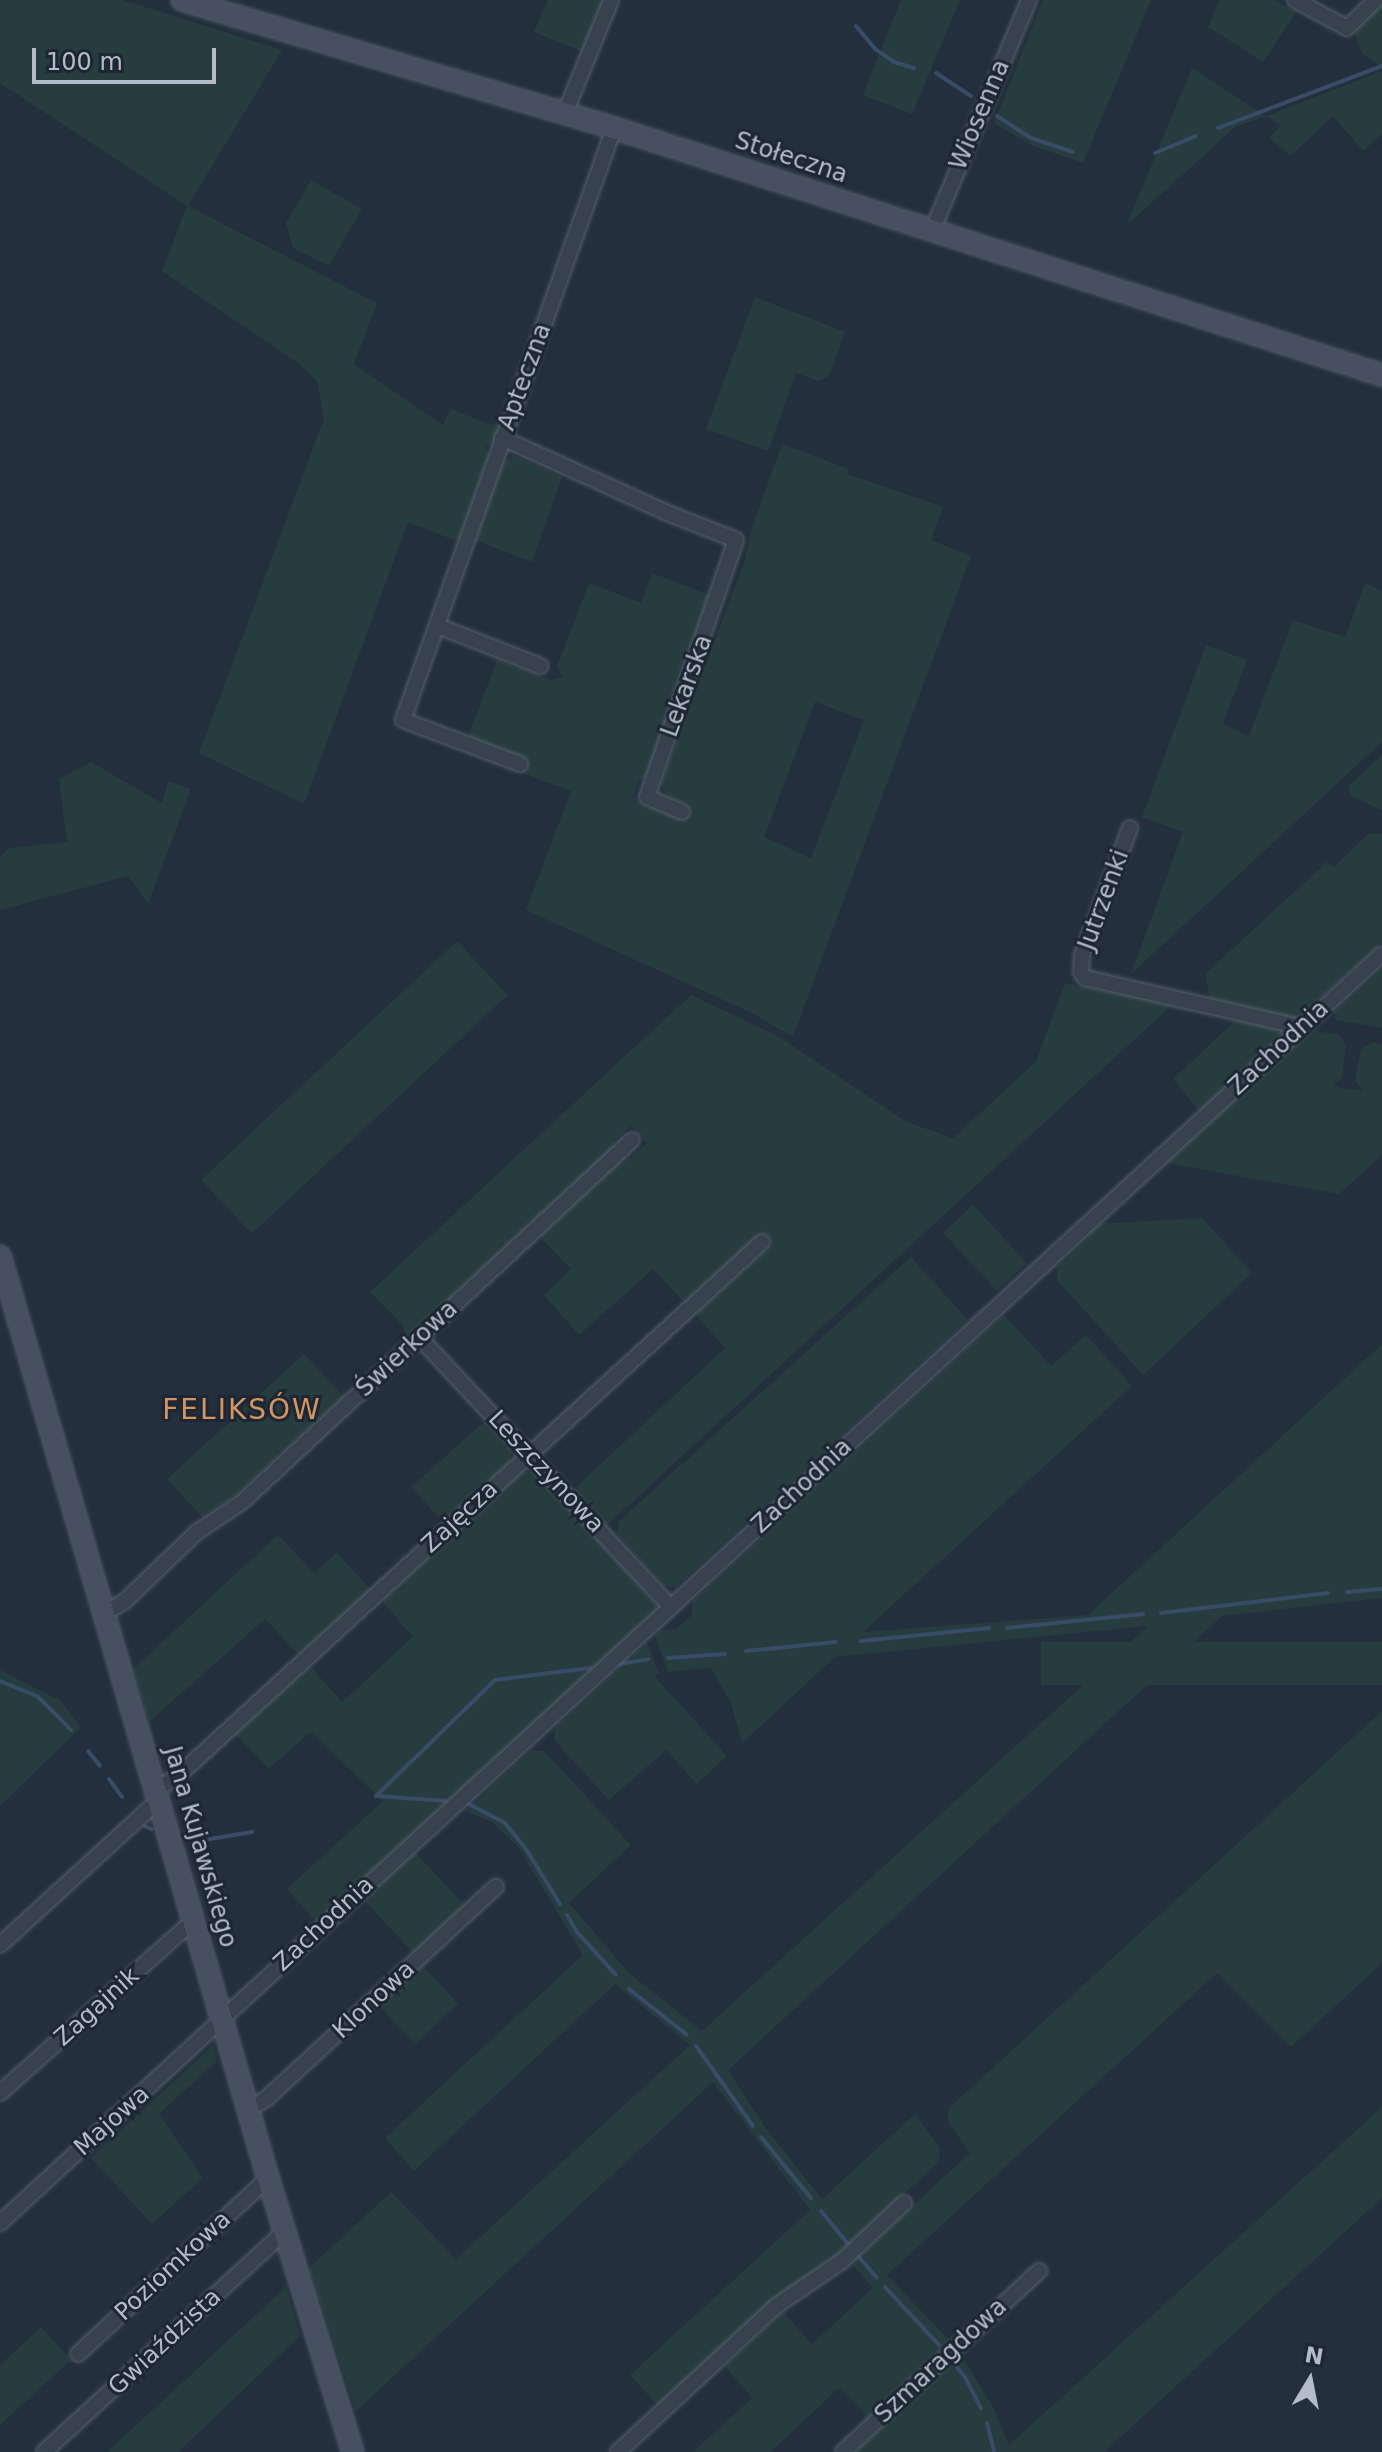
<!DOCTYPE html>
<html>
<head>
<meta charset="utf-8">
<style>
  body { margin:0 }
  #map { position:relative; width:1382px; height:2452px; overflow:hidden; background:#242f3e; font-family:"DejaVu Sans",sans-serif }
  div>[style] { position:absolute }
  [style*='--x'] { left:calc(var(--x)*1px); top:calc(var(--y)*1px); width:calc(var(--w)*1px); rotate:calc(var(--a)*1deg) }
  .green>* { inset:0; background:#263c3f; transform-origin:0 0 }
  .stream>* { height:4px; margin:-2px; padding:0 2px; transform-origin:2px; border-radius:2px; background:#394c67 }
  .roads { filter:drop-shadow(0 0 2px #565f6c) drop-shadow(0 0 2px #565f6c) }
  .minor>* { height:14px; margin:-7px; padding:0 7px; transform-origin:7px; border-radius:7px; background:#38414e }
  .secondary>* { height:20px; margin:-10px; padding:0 10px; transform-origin:10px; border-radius:10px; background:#465061 }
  span { translate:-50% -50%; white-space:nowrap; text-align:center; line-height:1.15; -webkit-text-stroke:6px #1d2633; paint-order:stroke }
  .street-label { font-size:24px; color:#b4bcc9 }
  .quarter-label { font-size:28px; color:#d59563; letter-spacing:2px }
  .north { position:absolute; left:1270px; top:2340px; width:80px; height:80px; -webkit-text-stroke:6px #1d2633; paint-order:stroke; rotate:10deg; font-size:22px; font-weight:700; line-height:32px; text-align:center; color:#b4bcc9 }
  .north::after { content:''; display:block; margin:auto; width:28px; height:36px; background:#b4bcc9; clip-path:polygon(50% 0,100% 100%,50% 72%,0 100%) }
  .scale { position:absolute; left:32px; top:48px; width:184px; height:36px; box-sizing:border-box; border:4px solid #b4bcc9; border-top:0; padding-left:10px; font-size:24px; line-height:28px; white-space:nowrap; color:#b4bcc9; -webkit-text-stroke:6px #1d2633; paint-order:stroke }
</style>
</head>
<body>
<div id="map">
  <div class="green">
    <div style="clip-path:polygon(0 0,123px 0,282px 50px,188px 206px,377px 303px,354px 364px,443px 425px,451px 409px,491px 425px,503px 420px,493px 447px,485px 445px,489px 455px,459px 542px,408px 522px,304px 804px,199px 753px,324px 419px,317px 381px,298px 363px,162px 271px,187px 206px,0 83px)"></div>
    <div style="clip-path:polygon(548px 0,605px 0,584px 52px,534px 32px)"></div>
    <div style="clip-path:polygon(901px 0,960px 0,912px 114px,863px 95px)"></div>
    <div style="clip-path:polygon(1043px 0,1151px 0,1083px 163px,1031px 145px,994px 123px)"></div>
    <div style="clip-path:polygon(1219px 0,1274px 0,1296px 12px,1263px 62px,1208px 27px)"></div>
    <div style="clip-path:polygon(1382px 1px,1382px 68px,1362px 53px,1352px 28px)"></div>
    <div style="clip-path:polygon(1192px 68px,1266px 116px,1382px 71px,1382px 134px,1363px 151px,1333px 116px,1290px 156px,1269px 137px,1281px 126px,1266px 116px,1235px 127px,1126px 226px)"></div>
    <div style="clip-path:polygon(311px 180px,362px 209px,329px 266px,293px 248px,286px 223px)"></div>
    <div style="clip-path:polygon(755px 297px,845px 332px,829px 376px,818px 381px,796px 373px,768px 451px,706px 429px)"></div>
    <div style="clip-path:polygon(evenodd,782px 444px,849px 469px,848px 474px,943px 507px,931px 540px,971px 556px,793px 1037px,754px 1014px,526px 910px,571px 791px,519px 772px,529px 767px,523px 757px,468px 737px,497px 660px,552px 680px,563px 677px,557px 667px,589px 583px,641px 603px,652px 573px,715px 597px,648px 777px,639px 780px,633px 797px,681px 819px,687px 805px,667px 796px,661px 783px,745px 560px,750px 533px,782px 444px,815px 702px,864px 720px,811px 858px,764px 837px,815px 702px)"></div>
    <div style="clip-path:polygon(514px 455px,562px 477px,532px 562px,475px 540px,502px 462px)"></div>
    <div style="clip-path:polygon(1365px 583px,1382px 591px,1382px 742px,1131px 974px,1183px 832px,1142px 817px,1206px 645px,1247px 660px,1223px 724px,1249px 736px,1293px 620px,1345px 637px)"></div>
    <div style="clip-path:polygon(1382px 754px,1382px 810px,1350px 796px,1349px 786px)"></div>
    <div style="clip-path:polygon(91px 762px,162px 803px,168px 781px,191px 789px,148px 904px,128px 876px,0 910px,0 857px,9px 848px,67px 842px,59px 779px)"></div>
    <div style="clip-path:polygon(1368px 834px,1382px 834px,1382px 943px,1295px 1020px,1209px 1000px,1206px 973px,1327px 862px,1334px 867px)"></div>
    <div style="left:457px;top:941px;width:74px;height:350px;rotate:47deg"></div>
    <div style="clip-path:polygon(1382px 968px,1382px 1028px,1336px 1020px,1334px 1012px)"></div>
    <div style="clip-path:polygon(1065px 983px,1173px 1004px,607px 1525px,574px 1489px,725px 1348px,695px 1314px,772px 1245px,764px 1233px,685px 1303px,653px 1269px,579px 1335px,544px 1295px,571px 1269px,540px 1237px,623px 1157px,630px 1158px,647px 1143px,631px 1126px,615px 1140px,614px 1147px,403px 1341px,404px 1327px,370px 1292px,691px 995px,778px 1036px,907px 1122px,953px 1138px,1036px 1062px)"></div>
    <div style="clip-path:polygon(1239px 1017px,1286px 1028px,1287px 1036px,1202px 1115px,1173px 1079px)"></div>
    <div style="clip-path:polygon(1304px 1029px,1339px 1035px,1346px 1045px,1342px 1078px,1333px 1086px,1363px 1091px,1355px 1081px,1361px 1049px,1373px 1042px,1382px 1044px,1382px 1155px,1339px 1194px,1160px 1162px)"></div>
    <div style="left:973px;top:1205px;width:79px;height:41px;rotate:47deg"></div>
    <div style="clip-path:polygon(1202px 1218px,1252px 1273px,1143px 1375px,1057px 1280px,1057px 1267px,1089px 1237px,1092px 1224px)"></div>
    <div style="clip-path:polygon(911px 1257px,968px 1320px,676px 1587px,664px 1586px,617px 1534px,618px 1522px)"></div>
    <div style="clip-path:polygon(1004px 1315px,1051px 1366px,1086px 1335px,1132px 1386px,863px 1632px,1088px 1615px,1382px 1344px,1382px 1598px,1222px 1616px,728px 2070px,764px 2126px,822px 2199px,915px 2114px,940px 2148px,939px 2162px,842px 2251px,773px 2301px,659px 2407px,630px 2375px,810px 2210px,713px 2082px,356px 2411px,309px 2268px,391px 2192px,456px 2259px,690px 2045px,615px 1984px,414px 2171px,385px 2138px,583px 1955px,518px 1847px,492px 1822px,465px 1811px,531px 1750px,544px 1751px,631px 1845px,569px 1903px,629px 1973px,702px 2031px,1148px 1626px,835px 1657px,742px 1743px,731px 1703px,711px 1668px,668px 1672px,655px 1636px,662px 1629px,675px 1630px,692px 1615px,692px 1602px)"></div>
    <div style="clip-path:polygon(304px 1354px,344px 1396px,239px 1492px,202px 1517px,167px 1479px)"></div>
    <div style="clip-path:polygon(486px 1420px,512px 1448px,511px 1461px,444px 1523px,411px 1487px)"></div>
    <div style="clip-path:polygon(521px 1472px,535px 1472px,655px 1603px,659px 1613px,319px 1925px,287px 1889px,383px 1801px,311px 1732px,269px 1768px,235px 1734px,310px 1666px,342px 1702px,413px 1637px,382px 1601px)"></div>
    <div style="clip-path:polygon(278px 1535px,314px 1573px,337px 1553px,371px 1590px,299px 1655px,265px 1619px,149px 1722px,133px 1669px)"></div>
    <div style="left:1382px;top:1642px;width:43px;height:341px;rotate:90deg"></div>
    <div style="clip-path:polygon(647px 1643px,659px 1673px,655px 1677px,727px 1756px,697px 1784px,666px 1750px,609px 1800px,555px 1741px,555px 1728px)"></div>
    <div style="clip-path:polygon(0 1670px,61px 1701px,81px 1727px,0 1806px)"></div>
    <div style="clip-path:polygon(1382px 1711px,1382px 1963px,1291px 2047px,1217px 1973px,887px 2275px,952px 2343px,864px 2423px,865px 2413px,839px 2388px,770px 2452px,693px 2452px,752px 2398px,725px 2366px,783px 2312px,812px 2344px,873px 2288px,851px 2263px,970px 2153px,948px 2122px,948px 2109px)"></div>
    <div style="left:413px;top:1850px;width:76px;height:70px;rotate:47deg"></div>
    <div style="left:422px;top:1965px;width:53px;height:59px;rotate:47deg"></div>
    <div style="clip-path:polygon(213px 2045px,217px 2061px,159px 2114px,203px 2178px,152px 2224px,91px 2158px)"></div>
    <div style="clip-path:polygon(1382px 2107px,1382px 2198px,1104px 2452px,854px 2452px,961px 2355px,993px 2407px,1009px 2445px)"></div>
    <div style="clip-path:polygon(286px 2287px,300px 2336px,178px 2452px,107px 2452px)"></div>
    <div style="clip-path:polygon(41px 2327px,71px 2360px,0 2425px,0 2365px)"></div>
  </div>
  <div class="stream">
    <div style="--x:856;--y:26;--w:30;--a:50"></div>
    <div style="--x:875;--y:49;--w:23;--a:34"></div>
    <div style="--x:894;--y:62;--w:21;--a:17"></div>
    <div style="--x:936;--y:73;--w:42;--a:33.3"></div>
    <div style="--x:997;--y:116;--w:40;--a:32.9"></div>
    <div style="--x:1031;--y:138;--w:44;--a:18.4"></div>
    <div style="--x:1218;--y:128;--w:175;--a:-20.7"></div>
    <div style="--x:1155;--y:153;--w:44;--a:-22.5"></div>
    <div style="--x:1347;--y:1592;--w:35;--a:-5"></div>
    <div style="--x:1161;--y:1613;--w:168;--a:-6.8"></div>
    <div style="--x:1007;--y:1628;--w:137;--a:-5.9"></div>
    <div style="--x:861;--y:1641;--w:129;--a:-5.8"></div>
    <div style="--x:746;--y:1651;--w:90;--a:-5.7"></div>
    <div style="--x:668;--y:1658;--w:57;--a:-4"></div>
    <div style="--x:615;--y:1665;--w:34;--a:-10"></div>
    <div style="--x:0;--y:1681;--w:40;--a:22"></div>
    <div style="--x:37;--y:1696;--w:48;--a:45"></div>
    <div style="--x:88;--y:1751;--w:19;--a:51"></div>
    <div style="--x:109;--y:1779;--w:22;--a:54"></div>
    <div style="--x:376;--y:1796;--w:166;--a:-44.3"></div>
    <div style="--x:495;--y:1680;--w:96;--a:-7.2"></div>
    <div style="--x:376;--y:1796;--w:70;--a:4.1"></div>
    <div style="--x:467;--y:1803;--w:43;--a:27.8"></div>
    <div style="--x:505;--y:1823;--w:33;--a:51"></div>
    <div style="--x:526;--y:1849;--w:65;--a:58.3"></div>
    <div style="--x:145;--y:1826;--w:7;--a:27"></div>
    <div style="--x:185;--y:1838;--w:6;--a:9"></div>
    <div style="--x:204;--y:1840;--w:49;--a:-9.5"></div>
    <div style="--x:567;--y:1915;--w:20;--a:60"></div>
    <div style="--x:577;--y:1932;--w:58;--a:47.8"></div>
    <div style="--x:629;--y:1989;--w:73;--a:38.3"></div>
    <div style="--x:696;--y:2046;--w:98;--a:54.5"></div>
    <div style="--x:761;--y:2137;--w:79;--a:50.7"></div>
    <div style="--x:821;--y:2211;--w:43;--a:50.7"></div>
    <div style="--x:858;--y:2256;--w:28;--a:49"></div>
    <div style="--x:885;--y:2287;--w:79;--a:47"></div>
    <div style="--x:949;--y:2358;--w:25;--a:50"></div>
    <div style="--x:965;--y:2377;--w:35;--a:63"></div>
    <div style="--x:987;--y:2423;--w:30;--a:76"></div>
  </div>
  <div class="roads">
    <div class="minor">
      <div style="--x:1295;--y:0;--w:59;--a:28.3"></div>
      <div style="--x:1347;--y:28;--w:40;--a:-44"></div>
      <div style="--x:565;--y:113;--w:122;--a:-67.8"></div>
      <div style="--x:932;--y:231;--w:251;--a:-67.2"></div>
      <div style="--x:502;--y:438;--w:179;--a:24.4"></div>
      <div style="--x:665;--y:512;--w:76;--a:21.5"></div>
      <div style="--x:736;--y:540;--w:272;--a:109.1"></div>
      <div style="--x:647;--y:797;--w:38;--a:23"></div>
      <div style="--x:438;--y:626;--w:110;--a:21.4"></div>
      <div style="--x:520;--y:764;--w:125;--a:-159.4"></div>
      <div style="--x:403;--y:720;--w:628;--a:-70.38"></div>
      <div style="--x:1130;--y:828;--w:136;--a:110.7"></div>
      <div style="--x:1082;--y:955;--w:17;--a:93"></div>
      <div style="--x:1081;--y:972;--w:7;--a:56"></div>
      <div style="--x:1085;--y:978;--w:221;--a:12.8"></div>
      <div style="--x:419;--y:1337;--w:369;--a:47"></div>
      <div style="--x:105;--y:1613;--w:23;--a:-31"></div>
      <div style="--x:125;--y:1601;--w:100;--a:-43.8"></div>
      <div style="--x:197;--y:1532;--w:54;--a:-33.7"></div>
      <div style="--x:242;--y:1502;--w:532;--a:-42.87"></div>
      <div style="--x:156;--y:1790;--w:27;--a:-33"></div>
      <div style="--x:179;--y:1775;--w:790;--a:-42.43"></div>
      <div style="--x:0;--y:1945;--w:215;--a:-42.4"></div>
      <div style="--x:0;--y:2093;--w:260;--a:-41.7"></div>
      <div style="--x:249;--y:2109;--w:20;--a:-30"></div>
      <div style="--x:266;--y:2099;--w:313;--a:-42.7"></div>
      <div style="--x:0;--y:2223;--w:1876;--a:-42.56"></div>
      <div style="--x:78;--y:2354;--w:259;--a:-42.8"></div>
      <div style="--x:44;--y:2452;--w:326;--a:-42.5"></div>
      <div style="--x:618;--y:2452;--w:215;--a:-42.7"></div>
      <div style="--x:776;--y:2306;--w:80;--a:-34.3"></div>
      <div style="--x:842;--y:2261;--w:85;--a:-43.1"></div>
      <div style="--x:843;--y:2452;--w:267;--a:-42.7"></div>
    </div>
    <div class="secondary">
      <div style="--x:182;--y:0;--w:451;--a:16.5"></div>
      <div style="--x:614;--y:128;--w:807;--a:17.83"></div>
      <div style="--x:0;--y:1256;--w:960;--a:73.79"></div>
      <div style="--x:268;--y:2178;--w:287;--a:72.8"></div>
    </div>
  </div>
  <div class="street-label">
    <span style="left:980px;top:115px;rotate:-67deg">Wiosenna</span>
    <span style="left:791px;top:158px;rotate:18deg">Stołeczna</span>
    <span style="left:525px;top:377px;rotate:-70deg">Apteczna</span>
    <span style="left:687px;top:686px;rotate:-70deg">Lekarska</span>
    <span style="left:1104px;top:900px;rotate:-70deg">Jutrzenki</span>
    <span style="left:1279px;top:1048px;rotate:-43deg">Zachodnia</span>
    <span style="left:407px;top:1349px;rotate:-43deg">Świerkowa</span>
    <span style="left:546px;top:1472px;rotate:47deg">Leszczynowa</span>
    <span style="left:802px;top:1486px;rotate:-43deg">Zachodnia</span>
    <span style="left:460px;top:1517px;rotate:-43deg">Zajęcza</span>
    <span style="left:200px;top:1847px;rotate:74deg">Jana Kujawskiego</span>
    <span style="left:324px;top:1924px;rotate:-43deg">Zachodnia</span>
    <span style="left:374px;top:2000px;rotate:-43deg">Klonowa</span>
    <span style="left:97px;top:2007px;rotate:-42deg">Zagajnik</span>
    <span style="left:112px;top:2121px;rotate:-42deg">Majowa</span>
    <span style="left:173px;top:2266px;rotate:-43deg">Poziomkowa</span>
    <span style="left:165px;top:2342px;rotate:-43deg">Gwiaździsta</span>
    <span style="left:941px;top:2361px;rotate:-43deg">Szmaragdowa</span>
  </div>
  <div class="quarter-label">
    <span style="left:242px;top:1410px">FELIKSÓW</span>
  </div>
  <div class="north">N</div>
  <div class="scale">100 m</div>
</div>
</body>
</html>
